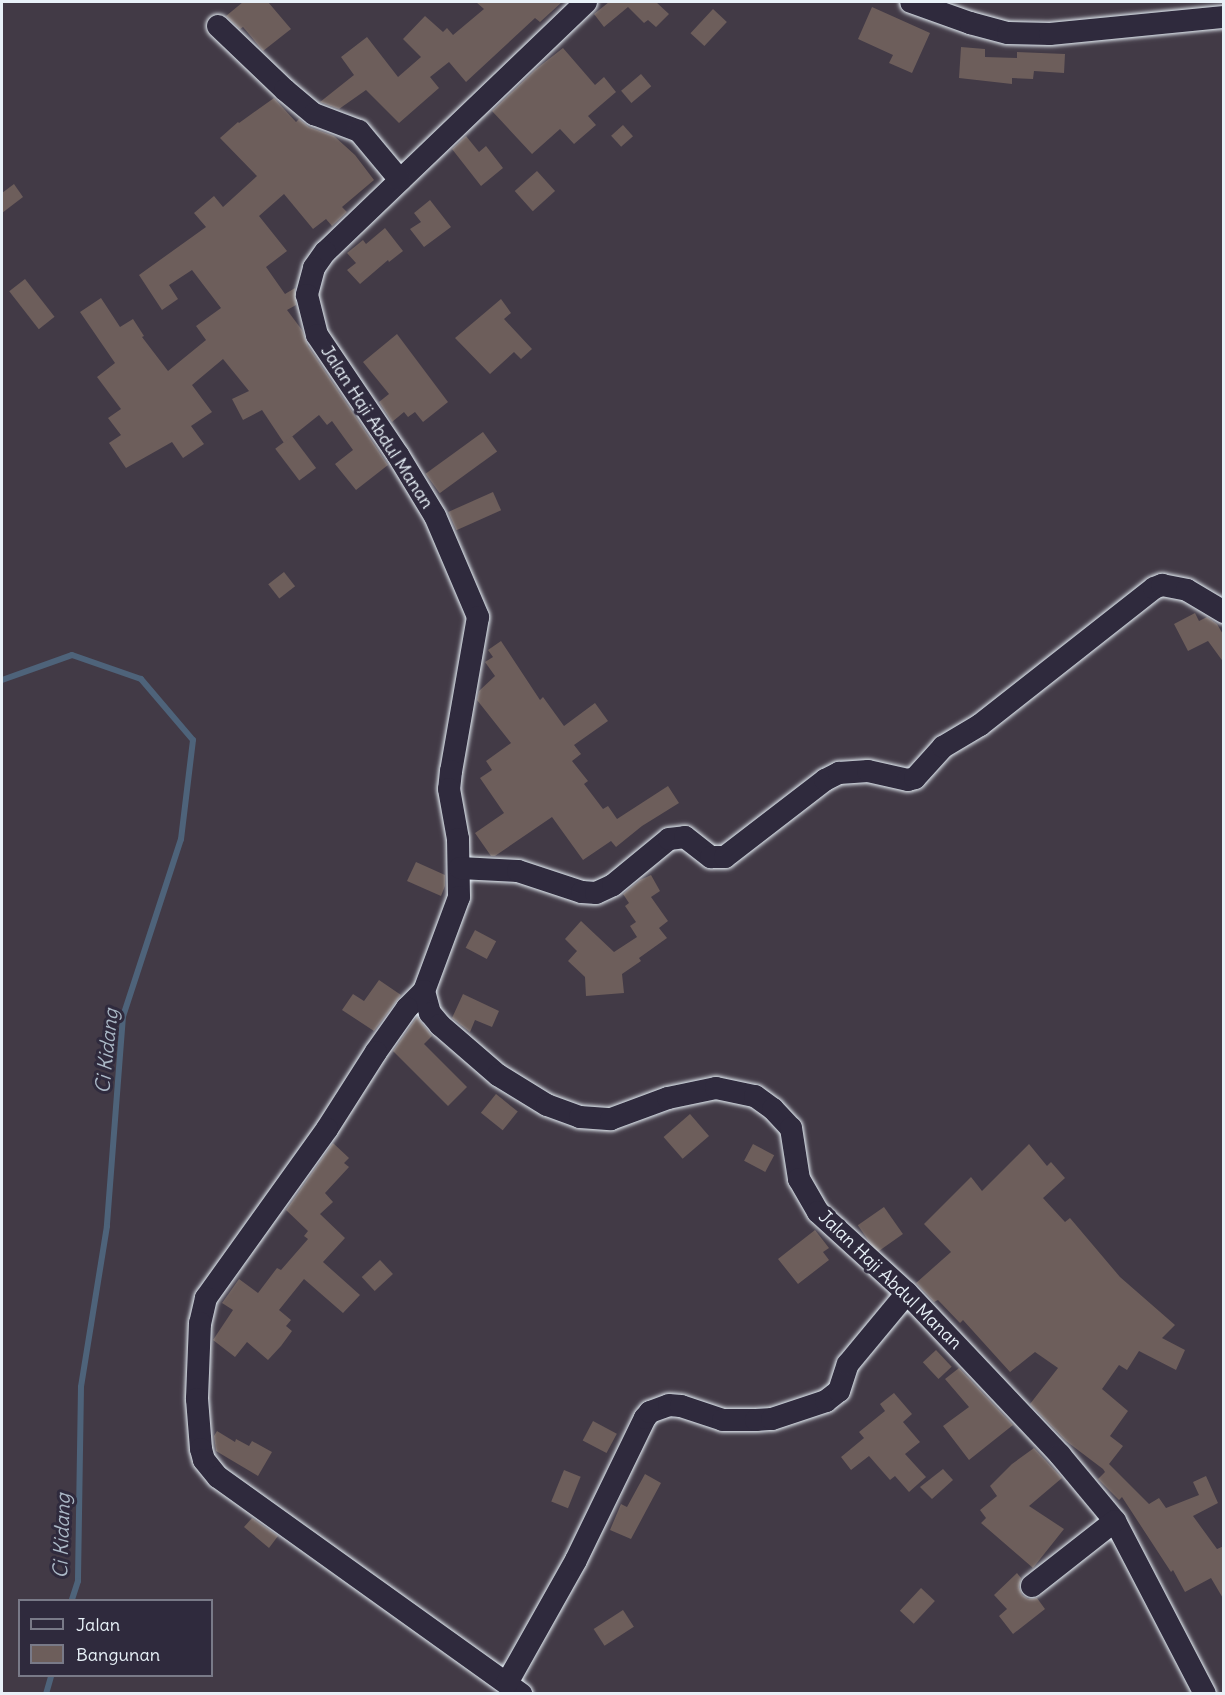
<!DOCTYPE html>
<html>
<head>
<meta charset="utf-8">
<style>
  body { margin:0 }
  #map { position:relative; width:1225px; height:1695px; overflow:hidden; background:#423a46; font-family:Delius,sans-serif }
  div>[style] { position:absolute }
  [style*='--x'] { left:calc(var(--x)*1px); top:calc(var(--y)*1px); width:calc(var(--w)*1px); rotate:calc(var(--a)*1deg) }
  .stream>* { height:6px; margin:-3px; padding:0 3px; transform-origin:3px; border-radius:3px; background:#4e637a }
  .building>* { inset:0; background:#6d5e5b; transform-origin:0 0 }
  .roads { filter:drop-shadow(0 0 2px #e8f1f8) drop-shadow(0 0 2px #e8f1f8) }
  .street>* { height:22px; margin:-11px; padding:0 11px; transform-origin:11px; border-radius:11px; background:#2f2a3d }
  span { translate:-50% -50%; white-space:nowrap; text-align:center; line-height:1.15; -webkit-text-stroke:6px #2f2a3d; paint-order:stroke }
  .street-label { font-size:18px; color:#e8f1f8 }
  .water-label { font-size:20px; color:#aab8c6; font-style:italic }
  .frame { position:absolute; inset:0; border:3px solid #e8f1f8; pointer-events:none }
  .legend { position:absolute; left:18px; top:1599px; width:195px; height:78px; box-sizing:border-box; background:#2f2a3d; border:2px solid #797a88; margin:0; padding:8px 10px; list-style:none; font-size:18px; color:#e8f1f8 }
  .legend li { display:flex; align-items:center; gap:12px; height:30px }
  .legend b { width:30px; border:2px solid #797a88 }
</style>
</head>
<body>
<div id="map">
  <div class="stream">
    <div style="--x:2;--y:680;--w:74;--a:-19.7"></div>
    <div style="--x:72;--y:655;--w:73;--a:19.2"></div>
    <div style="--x:141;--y:679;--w:80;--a:49.6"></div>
    <div style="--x:193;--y:740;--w:100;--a:96.9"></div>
    <div style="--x:181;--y:839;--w:186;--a:108.1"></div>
    <div style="--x:123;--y:1016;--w:211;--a:94.4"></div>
    <div style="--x:107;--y:1226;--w:163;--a:99.2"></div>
    <div style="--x:81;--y:1387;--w:194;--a:90.9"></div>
    <div style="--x:78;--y:1581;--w:20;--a:108"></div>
    <div style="--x:46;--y:1694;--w:19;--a:-74"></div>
  </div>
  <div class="building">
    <div style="clip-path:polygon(243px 2px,268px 2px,291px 29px,263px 51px,243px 27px,240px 29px,226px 16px)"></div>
    <div style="clip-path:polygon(476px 2px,562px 2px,540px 22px,535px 18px,466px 82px,449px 62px,430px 77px,439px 88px,399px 123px,366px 90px,339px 109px,320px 102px,354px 75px,341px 57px,367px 37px,398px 77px,421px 57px,403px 39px,425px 16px,443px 32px,447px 28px,453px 35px,484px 9px)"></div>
    <div style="clip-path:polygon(609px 2px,656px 2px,669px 14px,656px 27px,648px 20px,644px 23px,628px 7px,604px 27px,594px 14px)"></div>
    <div style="clip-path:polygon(872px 7px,930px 33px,912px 73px,889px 63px,893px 55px,858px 39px)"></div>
    <div style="left:713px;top:9px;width:19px;height:33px;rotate:43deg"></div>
    <div style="clip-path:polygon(961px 47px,985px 49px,985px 57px,1017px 58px,1017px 52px,1065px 54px,1064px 73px,1034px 71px,1033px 79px,1012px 78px,1012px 84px,959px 78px)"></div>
    <div style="clip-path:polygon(563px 48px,595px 85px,604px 77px,616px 92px,588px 116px,596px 125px,574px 144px,560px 129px,532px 154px,492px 111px,536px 69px)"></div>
    <div style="left:641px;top:74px;width:16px;height:26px;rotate:50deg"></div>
    <div style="clip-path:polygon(274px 98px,296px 122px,299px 119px,309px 127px,334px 136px,355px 155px,374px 180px,342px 207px,347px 212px,332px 226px,326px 219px,313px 229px,284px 194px,259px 216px,287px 251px,266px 267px,285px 294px,295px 288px,296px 305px,287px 310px,302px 330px,308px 346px,388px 465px,356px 490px,335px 464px,353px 450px,332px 421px,327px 425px,319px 415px,284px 443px,262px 410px,243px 420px,232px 399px,249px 391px,223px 359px,192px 385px,212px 412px,191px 426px,204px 444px,183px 458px,172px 442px,126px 468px,109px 443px,121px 435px,108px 418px,121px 409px,97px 377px,115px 363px,80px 312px,101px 298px,120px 327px,133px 319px,144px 336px,142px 337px,168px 371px,206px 340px,196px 326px,221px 308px,192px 270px,169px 285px,178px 299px,162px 310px,139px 275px,206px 227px,194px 213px,214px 196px,223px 207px,257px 176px,220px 138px,238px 122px,239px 123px)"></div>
    <div style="left:623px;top:125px;width:15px;height:16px;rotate:48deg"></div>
    <div style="clip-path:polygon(466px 136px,479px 152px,486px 146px,503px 168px,481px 186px,452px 149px)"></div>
    <div style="left:537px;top:171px;width:27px;height:30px;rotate:48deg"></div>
    <div style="clip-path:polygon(14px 184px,23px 197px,2px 213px,2px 193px)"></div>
    <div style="clip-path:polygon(430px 200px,451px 227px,424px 247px,410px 229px,421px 222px,414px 213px)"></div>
    <div style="clip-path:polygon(385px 228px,403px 251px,389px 262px,388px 260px,360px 284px,347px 270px,356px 263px,347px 253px,363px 240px,366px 244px)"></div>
    <div style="left:25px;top:279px;width:48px;height:20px;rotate:52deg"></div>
    <div style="clip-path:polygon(501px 299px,511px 313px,504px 319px,532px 349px,521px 359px,514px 352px,490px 374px,455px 338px)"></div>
    <div style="clip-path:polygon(397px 334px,448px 402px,423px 422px,415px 412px,408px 417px,404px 412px,392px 422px,379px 402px,389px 394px,363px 362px)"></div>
    <div style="left:483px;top:432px;width:24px;height:71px;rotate:54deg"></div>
    <div style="left:292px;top:436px;width:40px;height:21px;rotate:53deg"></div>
    <div style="left:493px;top:492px;width:20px;height:49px;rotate:66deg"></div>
    <div style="left:284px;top:572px;width:18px;height:20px;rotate:52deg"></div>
    <div style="clip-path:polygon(1195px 613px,1199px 621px,1207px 617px,1217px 624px,1224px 636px,1224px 663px,1208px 641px,1188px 651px,1174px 624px)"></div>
    <div style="clip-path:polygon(501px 641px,540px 700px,543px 697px,564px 726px,595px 703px,608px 721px,574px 745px,581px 754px,572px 761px,588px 781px,584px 784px,603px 809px,608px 806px,617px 819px,668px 786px,679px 803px,642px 826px,616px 847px,611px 841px,583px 860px,552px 817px,495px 856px,491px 856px,475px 833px,504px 813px,480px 778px,492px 770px,486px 761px,511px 743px,477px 700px,479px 691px,495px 676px,485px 662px,493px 657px,488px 650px)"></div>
    <div style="clip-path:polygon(416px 862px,445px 875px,445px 886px,441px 896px,407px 881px)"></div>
    <div style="clip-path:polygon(651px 875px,660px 891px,651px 897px,668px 921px,659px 928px,667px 938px,639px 958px,641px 961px,622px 974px,624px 993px,586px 996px,585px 977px,568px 961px,577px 951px,565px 939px,581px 921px,614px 952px,637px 937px,630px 926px,636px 922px,625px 906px,629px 903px,623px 894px,640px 880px)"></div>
    <div style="left:475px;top:930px;width:24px;height:20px;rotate:28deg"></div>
    <div style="clip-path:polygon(379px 980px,401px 995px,374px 1031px,342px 1010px,353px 994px,364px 1001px)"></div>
    <div style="clip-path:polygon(463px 994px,499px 1011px,492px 1027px,475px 1020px,470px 1032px,452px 1018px)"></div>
    <div style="clip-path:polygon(417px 1017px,432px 1036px,424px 1044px,467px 1087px,448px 1106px,393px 1051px)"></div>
    <div style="left:496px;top:1094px;width:28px;height:24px;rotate:39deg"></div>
    <div style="left:690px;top:1114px;width:29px;height:35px;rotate:49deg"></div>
    <div style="clip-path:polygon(333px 1143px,349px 1158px,344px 1163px,349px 1167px,325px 1193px,333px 1202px,320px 1214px,345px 1238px,323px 1262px,360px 1295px,343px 1313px,304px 1279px,279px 1310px,291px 1320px,286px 1326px,292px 1331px,281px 1346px,268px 1360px,247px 1342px,235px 1357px,213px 1340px,233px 1310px,222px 1303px,239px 1279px,258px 1293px,277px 1268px,281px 1270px,308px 1239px,304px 1236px,308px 1231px,286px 1210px)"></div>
    <div style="left:753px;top:1144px;width:24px;height:19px;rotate:28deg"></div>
    <div style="clip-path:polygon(1029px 1144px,1047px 1166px,1051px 1162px,1065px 1178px,1043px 1198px,1065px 1222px,1070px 1218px,1120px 1277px,1175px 1325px,1162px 1338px,1185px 1350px,1176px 1370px,1139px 1351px,1127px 1370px,1119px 1365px,1102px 1389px,1128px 1411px,1110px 1436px,1123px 1446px,1109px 1464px,1149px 1504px,1159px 1498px,1166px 1508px,1199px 1495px,1193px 1482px,1206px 1476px,1218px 1503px,1193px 1516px,1217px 1549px,1224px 1546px,1224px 1600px,1211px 1578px,1185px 1592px,1173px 1570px,1171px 1572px,1122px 1497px,1119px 1500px,1098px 1479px,1105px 1472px,1103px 1469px,1066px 1441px,1030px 1404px,1058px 1368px,1035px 1352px,1010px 1372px,963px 1320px,960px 1323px,938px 1300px,934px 1302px,916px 1283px,951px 1252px,924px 1224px,971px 1177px,982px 1191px)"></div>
    <div style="left:884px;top:1207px;width:33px;height:32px;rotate:55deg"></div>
    <div style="clip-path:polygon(815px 1230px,829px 1248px,823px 1252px,829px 1260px,798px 1284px,778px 1259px)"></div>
    <div style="left:380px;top:1260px;width:19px;height:25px;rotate:47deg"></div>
    <div style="left:936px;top:1350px;width:23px;height:18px;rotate:47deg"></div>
    <div style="clip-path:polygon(959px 1368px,1013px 1425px,969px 1460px,943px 1426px,969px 1407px,945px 1379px)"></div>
    <div style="clip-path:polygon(894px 1393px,912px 1414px,903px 1422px,920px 1442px,905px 1454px,926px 1477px,909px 1492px,895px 1476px,890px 1480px,869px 1456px,851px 1470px,841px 1457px,864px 1438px,859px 1432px,885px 1411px,880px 1404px)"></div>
    <div style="left:593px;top:1421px;width:27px;height:22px;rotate:28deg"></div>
    <div style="clip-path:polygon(217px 1431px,235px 1442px,236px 1439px,249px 1446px,252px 1441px,272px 1452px,258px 1476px,216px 1451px,214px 1436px)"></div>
    <div style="clip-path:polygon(1034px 1448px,1062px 1478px,1029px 1506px,1064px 1529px,1033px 1568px,981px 1523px,986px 1518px,980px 1510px,997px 1496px,990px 1486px,1012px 1464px)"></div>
    <div style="clip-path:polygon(943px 1469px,953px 1480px,932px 1499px,920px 1487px)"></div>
    <div style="left:564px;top:1470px;width:18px;height:34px;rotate:22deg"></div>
    <div style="clip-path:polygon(645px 1474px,661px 1483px,631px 1539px,610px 1530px,621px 1504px,627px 1507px)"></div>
    <div style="clip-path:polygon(252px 1518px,278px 1536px,269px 1548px,244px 1527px)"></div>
    <div style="clip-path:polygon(1017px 1573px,1021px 1578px,1019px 1587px,1022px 1595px,1028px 1599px,1037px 1598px,1045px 1609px,1013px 1634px,999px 1616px,1007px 1609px,994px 1595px)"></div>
    <div style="left:921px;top:1588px;width:19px;height:31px;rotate:43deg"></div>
    <div style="left:623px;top:1610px;width:20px;height:35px;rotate:57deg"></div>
  </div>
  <div class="roads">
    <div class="street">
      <div style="--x:586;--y:2;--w:361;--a:136.2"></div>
      <div style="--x:325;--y:252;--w:19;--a:125"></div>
      <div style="--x:314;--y:268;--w:28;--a:105"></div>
      <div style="--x:307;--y:295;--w:41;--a:76"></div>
      <div style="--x:317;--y:335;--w:145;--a:56"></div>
      <div style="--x:398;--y:455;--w:71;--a:58.8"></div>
      <div style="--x:435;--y:516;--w:110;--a:66.9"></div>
      <div style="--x:478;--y:617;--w:156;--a:99.9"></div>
      <div style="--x:451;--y:771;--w:18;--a:96"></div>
      <div style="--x:449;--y:789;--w:51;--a:79.8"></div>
      <div style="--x:458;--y:839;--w:58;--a:89"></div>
      <div style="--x:459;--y:897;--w:100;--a:110.4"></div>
      <div style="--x:424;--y:991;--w:23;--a:75"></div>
      <div style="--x:430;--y:1013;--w:16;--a:50"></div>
      <div style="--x:440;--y:1025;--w:77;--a:40.8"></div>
      <div style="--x:498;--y:1075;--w:57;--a:31.5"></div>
      <div style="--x:547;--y:1105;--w:35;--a:20"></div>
      <div style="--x:580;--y:1117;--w:31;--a:4"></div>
      <div style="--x:611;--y:1119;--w:61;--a:-20.2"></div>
      <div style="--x:668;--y:1098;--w:49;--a:-11.8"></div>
      <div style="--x:716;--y:1088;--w:40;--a:12"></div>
      <div style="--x:755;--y:1096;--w:22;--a:36"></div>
      <div style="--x:773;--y:1109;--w:26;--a:47"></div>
      <div style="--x:791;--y:1128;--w:52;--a:81.1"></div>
      <div style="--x:799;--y:1179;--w:38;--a:60"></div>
      <div style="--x:818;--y:1212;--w:120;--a:42.3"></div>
      <div style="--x:907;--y:1293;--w:223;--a:46.6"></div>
      <div style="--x:1060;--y:1455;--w:86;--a:50.2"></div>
      <div style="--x:1115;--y:1521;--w:195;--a:62.5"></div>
      <div style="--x:911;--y:2;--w:63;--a:19.6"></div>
      <div style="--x:970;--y:23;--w:39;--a:15"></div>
      <div style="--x:1008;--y:33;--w:42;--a:1.4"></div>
      <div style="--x:1050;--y:34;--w:175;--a:-5.6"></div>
      <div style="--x:218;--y:26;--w:93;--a:43.7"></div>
      <div style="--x:285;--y:90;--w:38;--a:40"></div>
      <div style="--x:314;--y:114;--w:48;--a:20.7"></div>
      <div style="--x:359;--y:131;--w:64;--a:50.1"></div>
      <div style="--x:460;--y:868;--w:58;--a:3"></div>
      <div style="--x:518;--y:871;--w:67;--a:18.2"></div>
      <div style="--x:582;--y:892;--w:14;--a:4"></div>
      <div style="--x:596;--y:893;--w:19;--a:-25"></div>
      <div style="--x:613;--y:885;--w:72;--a:-39.4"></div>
      <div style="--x:669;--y:839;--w:16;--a:-7"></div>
      <div style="--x:685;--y:837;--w:33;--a:38"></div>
      <div style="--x:711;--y:857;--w:14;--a:0"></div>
      <div style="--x:725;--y:857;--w:126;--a:-37.6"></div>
      <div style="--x:825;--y:780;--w:16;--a:-27"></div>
      <div style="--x:839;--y:773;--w:29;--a:-4"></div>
      <div style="--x:868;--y:771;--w:41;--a:12.7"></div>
      <div style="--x:908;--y:780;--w:7;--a:-16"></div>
      <div style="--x:915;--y:778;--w:42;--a:-47.9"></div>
      <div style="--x:943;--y:747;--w:43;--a:-30.7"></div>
      <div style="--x:980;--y:725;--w:221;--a:-38.2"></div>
      <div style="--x:1154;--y:588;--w:9;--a:-21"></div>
      <div style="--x:1162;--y:585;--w:25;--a:11"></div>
      <div style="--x:1187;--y:590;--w:43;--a:30.7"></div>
      <div style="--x:424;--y:991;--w:24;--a:135"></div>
      <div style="--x:407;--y:1008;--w:54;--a:125.2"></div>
      <div style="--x:376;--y:1052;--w:91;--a:122.5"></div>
      <div style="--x:327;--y:1129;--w:208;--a:125.6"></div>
      <div style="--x:206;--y:1298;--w:26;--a:103"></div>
      <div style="--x:200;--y:1323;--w:76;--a:92.3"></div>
      <div style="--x:197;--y:1399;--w:50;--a:85.4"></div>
      <div style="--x:201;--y:1449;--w:11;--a:75"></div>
      <div style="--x:204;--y:1460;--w:22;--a:51"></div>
      <div style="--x:218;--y:1477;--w:373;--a:35.6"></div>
      <div style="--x:1032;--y:1586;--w:105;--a:-38.1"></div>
      <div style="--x:507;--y:1683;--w:141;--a:-60.7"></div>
      <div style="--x:576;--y:1560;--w:158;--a:-64.1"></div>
      <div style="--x:645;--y:1418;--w:8;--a:-50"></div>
      <div style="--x:650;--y:1412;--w:20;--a:-20"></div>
      <div style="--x:669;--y:1405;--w:12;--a:5"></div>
      <div style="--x:681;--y:1406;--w:44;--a:18.4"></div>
      <div style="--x:723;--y:1420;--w:33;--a:0"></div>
      <div style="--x:756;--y:1420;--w:16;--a:-4"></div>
      <div style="--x:772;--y:1419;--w:57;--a:-18.4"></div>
      <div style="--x:826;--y:1401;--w:16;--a:-38"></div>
      <div style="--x:839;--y:1391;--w:28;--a:-72"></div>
      <div style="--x:848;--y:1364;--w:92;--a:-50.3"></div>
    </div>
  </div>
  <div class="street-label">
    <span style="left:377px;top:427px;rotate:57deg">Jalan Haji Abdul Manan</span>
    <span style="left:890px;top:1280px;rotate:44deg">Jalan Haji Abdul Manan</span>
  </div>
  <div class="water-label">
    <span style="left:106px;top:1051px;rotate:-84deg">Ci Kidang</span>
    <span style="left:61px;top:1536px;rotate:-88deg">Ci Kidang</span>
  </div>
  <div class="frame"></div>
  <ul class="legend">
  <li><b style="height:8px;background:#2f2a3d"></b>Jalan</li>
  <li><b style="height:16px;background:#6d5e5b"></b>Bangunan</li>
  </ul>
</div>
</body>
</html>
